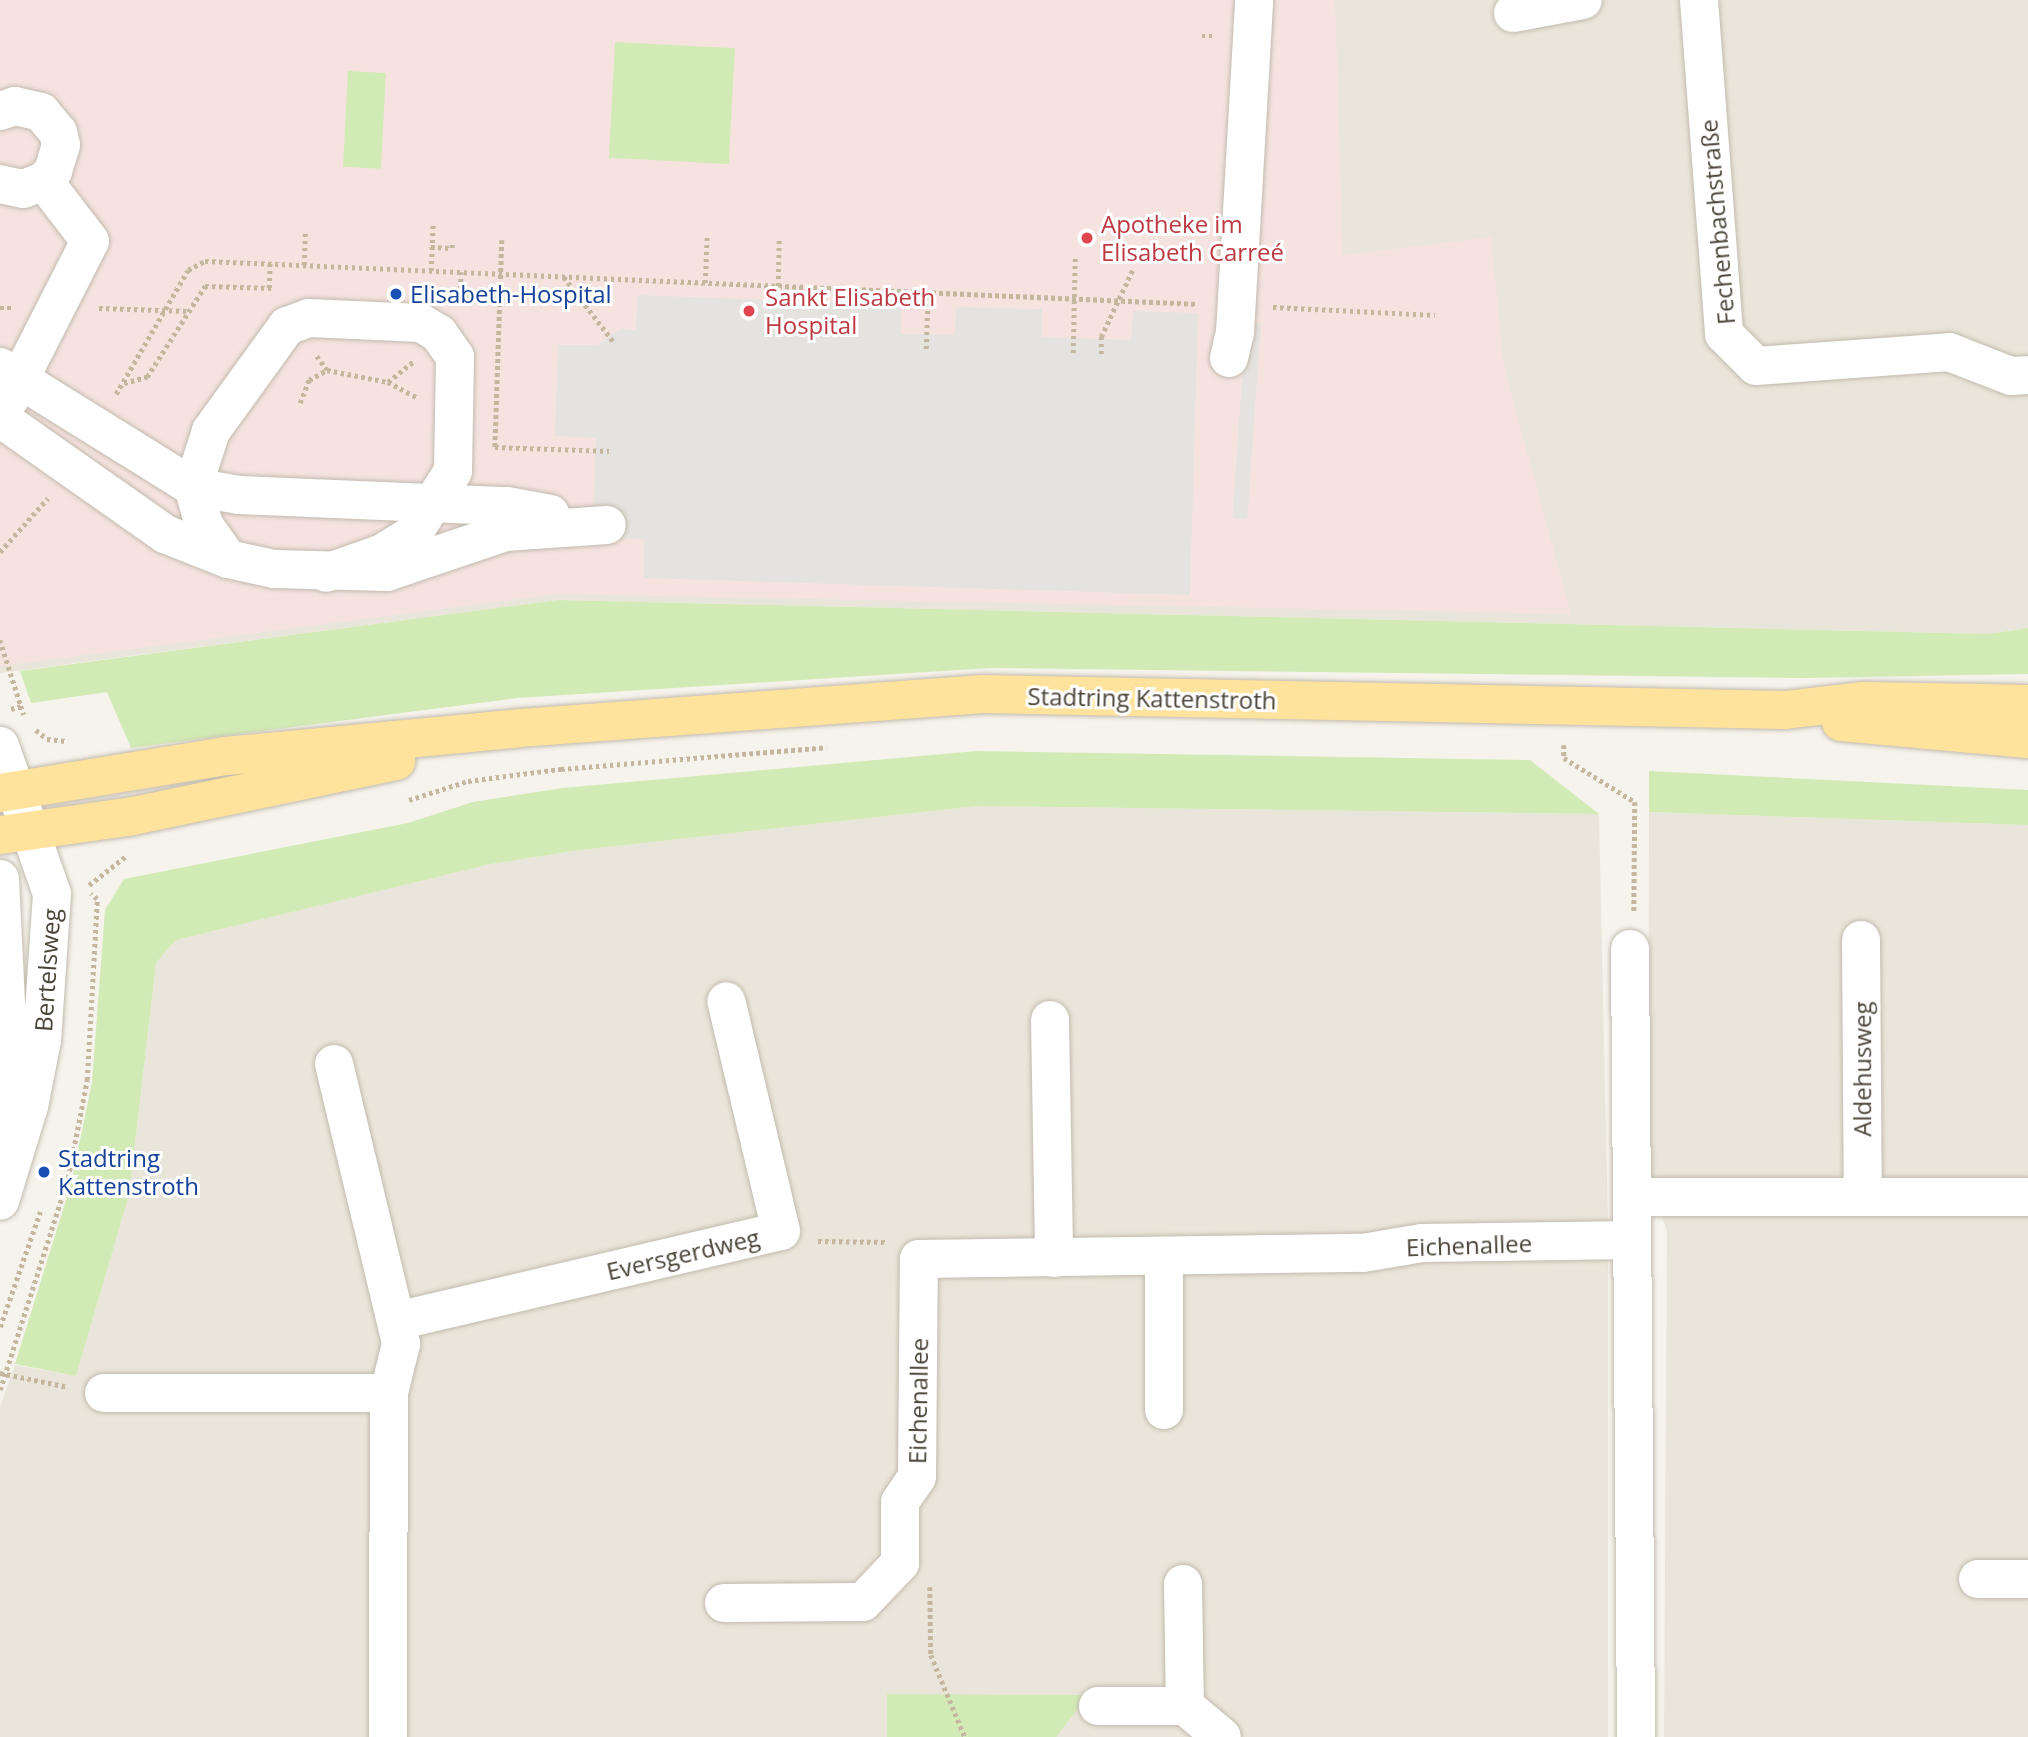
<!DOCTYPE html>
<html>
<head>
<meta charset="utf-8">
<style>
  body { margin:0 }
  #map { position:relative; width:2028px; height:1737px; overflow:hidden; background:#f6f3ec; font-family:"Open Sans",sans-serif }
  div>[style] { position:absolute }
  [style*='--x'] { left:calc(var(--x)*1px); top:calc(var(--y)*1px); width:calc(var(--w)*1px); rotate:calc(var(--a)*1deg) }
  .residential>* { inset:0; background:#eae5da }
  .medical>* { inset:0; background:#f6e3e0 }
  .green>* { inset:0; background:#d2eab5; transform-origin:0 0 }
  .parking>* { inset:0; background:#e5e3e0; transform-origin:0 0 }
  .path>* { height:4.5px; margin-top:-2.25px; transform-origin:0; background:repeating-linear-gradient(90deg,#c4b79f 0 3.5px,transparent 0 7px) }
  .roads { filter:drop-shadow(0 0 2px #c2bbae) drop-shadow(0 0 2px #c2bbae) }
  .minor>* { height:38px; margin:-19px; padding:0 19px; transform-origin:19px; border-radius:19px; background:#fff }
  .major>* { height:38px; margin:-19px; padding:0 19px; transform-origin:19px; border-radius:19px; background:#ffe39c }
  .dots>* { width:19px; height:19px; translate:-50% -50%; box-sizing:border-box; border:4px solid #fff; border-radius:50% }
  span { translate:-50% -50%; white-space:nowrap; text-align:center; line-height:1.15; -webkit-text-stroke:6px #fff; paint-order:stroke }
  .street-label { font-size:24px; color:#4b4439 }
  .health-label { font-size:24px; color:#be3a42 }
  .left { translate:0 -50%; text-align:left }
  .transit-label { font-size:24px; color:#164399 }
</style>
</head>
<body>
<div id="map">
  <div class="residential">
    <div style="clip-path:polygon(0 0,2028px 0,2028px 628px,1988px 634px,558px 600px,0 673px)"></div>
    <div style="clip-path:polygon(977px 806px,1599px 814px,1608px 1224px,1608px 1737px,0 1737px,0 1407px,15px 1365px,76px 1376px,129px 1195px,156px 963px,176px 940px,491px 864px,580px 850px)"></div>
    <div style="clip-path:polygon(1649px 812px,2028px 825px,2028px 1737px,1664px 1737px,1667px 1232px,1648px 1171px)"></div>
  </div>
  <div class="medical">
    <div style="clip-path:polygon(0 0,1335px 0,1343px 255px,1491px 237px,1504px 367px,1571px 614px,557px 594px,0 666px)"></div>
  </div>
  <div class="green">
    <div style="left:615px;top:42px;width:120px;height:116px;rotate:3deg"></div>
    <div style="left:348px;top:71px;width:38px;height:96px;rotate:3deg"></div>
    <div style="clip-path:polygon(558px 600px,1988px 634px,2028px 628px,2028px 674px,1806px 678px,990px 668px,517px 698px,131px 748px,107px 692px,31px 703px,20px 671px)"></div>
    <div style="clip-path:polygon(977px 751px,1530px 760px,1599px 814px,977px 806px,580px 850px,491px 864px,176px 940px,156px 963px,129px 1195px,76px 1376px,15px 1364px,71px 1184px,92px 1082px,105px 910px,124px 879px,408px 823px,473px 802px,562px 788px)"></div>
    <div style="clip-path:polygon(1649px 771px,2028px 790px,2028px 825px,1649px 812px)"></div>
    <div style="clip-path:polygon(887px 1694px,1089px 1695px,1056px 1737px,887px 1737px)"></div>
  </div>
  <div class="parking">
    <div style="clip-path:polygon(637px 295px,901px 305px,901px 334px,955px 335px,956px 307px,1042px 309px,1042px 337px,1131px 340px,1133px 311px,1198px 313px,1190px 595px,644px 578px,644px 539px,593px 538px,596px 438px,555px 436px,558px 345px,597px 345px,620px 329px,636px 330px)"></div>
    <div style="left:1246px;top:322px;width:15px;height:197px;rotate:4deg"></div>
  </div>
  <div class="path">
    <div style="--x:1202;--y:36;--w:13;--a:0"></div>
    <div style="--x:502;--y:240;--w:207;--a:91.9"></div>
    <div style="--x:495;--y:447;--w:114;--a:2"></div>
    <div style="--x:431;--y:247;--w:21;--a:3"></div>
    <div style="--x:452;--y:248;--w:6;--a:-90"></div>
    <div style="--x:304;--y:265;--w:34;--a:-88"></div>
    <div style="--x:431;--y:271;--w:49;--a:-87.7"></div>
    <div style="--x:564;--y:277;--w:81;--a:52.6"></div>
    <div style="--x:705;--y:283;--w:48;--a:-87.6"></div>
    <div style="--x:778;--y:286;--w:47;--a:-88.8"></div>
    <div style="--x:269;--y:288;--w:25;--a:-88"></div>
    <div style="--x:451;--y:294;--w:49;--a:3.5"></div>
    <div style="--x:460;--y:296;--w:24;--a:-88"></div>
    <div style="--x:1273;--y:307;--w:162;--a:2.8"></div>
    <div style="--x:0;--y:308;--w:13;--a:0"></div>
    <div style="--x:99;--y:308;--w:90;--a:1.9"></div>
    <div style="--x:926;--y:349;--w:57;--a:-88"></div>
    <div style="--x:1073;--y:353;--w:98;--a:-88.8"></div>
    <div style="--x:1101;--y:354;--w:17;--a:-90"></div>
    <div style="--x:1101;--y:337;--w:75;--a:-64.8"></div>
    <div style="--x:317;--y:356;--w:17;--a:54"></div>
    <div style="--x:327;--y:370;--w:62;--a:11.1"></div>
    <div style="--x:388;--y:382;--w:33;--a:-39"></div>
    <div style="--x:388;--y:382;--w:34;--a:28"></div>
    <div style="--x:124;--y:383;--w:24;--a:-15"></div>
    <div style="--x:147;--y:377;--w:108;--a:-57.5"></div>
    <div style="--x:205;--y:286;--w:69;--a:1.7"></div>
    <div style="--x:116;--y:394;--w:143;--a:-59.9"></div>
    <div style="--x:188;--y:270;--w:19;--a:-28"></div>
    <div style="--x:205;--y:261;--w:994;--a:2.48"></div>
    <div style="--x:300;--y:403;--w:25;--a:-69"></div>
    <div style="--x:309;--y:380;--w:21;--a:-29"></div>
    <div style="--x:0;--y:552;--w:72;--a:-48.4"></div>
    <div style="--x:0;--y:640;--w:69;--a:72.3"></div>
    <div style="--x:11;--y:709;--w:10;--a:-17"></div>
    <div style="--x:21;--y:706;--w:9;--a:72"></div>
    <div style="--x:36;--y:730;--w:14;--a:39"></div>
    <div style="--x:47;--y:739;--w:19;--a:6"></div>
    <div style="--x:1564;--y:745;--w:13;--a:90"></div>
    <div style="--x:1564;--y:758;--w:84;--a:31.8"></div>
    <div style="--x:1635;--y:802;--w:111;--a:90.5"></div>
    <div style="--x:409;--y:800;--w:62;--a:-17.9"></div>
    <div style="--x:468;--y:781;--w:94;--a:-7.4"></div>
    <div style="--x:561;--y:769;--w:266;--a:-4.7"></div>
    <div style="--x:89;--y:885;--w:47;--a:-38.1"></div>
    <div style="--x:818;--y:1241;--w:68;--a:0.8"></div>
    <div style="--x:0;--y:1327;--w:122;--a:-70.8"></div>
    <div style="--x:0;--y:1373;--w:70;--a:11.5"></div>
    <div style="--x:0;--y:1390;--w:223;--a:-72.2"></div>
    <div style="--x:68;--y:1178;--w:100;--a:-79"></div>
    <div style="--x:87;--y:1080;--w:181;--a:-86.8"></div>
    <div style="--x:97;--y:899;--w:8;--a:-140"></div>
    <div style="--x:930;--y:1587;--w:68;--a:89.2"></div>
    <div style="--x:931;--y:1655;--w:89;--a:67.5"></div>
  </div>
  <div class="roads">
    <div class="minor">
      <div style="--x:1699;--y:0;--w:335;--a:85.7"></div>
      <div style="--x:1724;--y:334;--w:45;--a:45"></div>
      <div style="--x:1756;--y:366;--w:194;--a:-4.1"></div>
      <div style="--x:1949;--y:352;--w:66;--a:21.2"></div>
      <div style="--x:2011;--y:376;--w:17;--a:-3"></div>
      <div style="--x:1513;--y:13;--w:71;--a:-10.5"></div>
      <div style="--x:0;--y:111;--w:16;--a:-18"></div>
      <div style="--x:15;--y:106;--w:27;--a:13"></div>
      <div style="--x:41;--y:112;--w:26;--a:50"></div>
      <div style="--x:58;--y:132;--w:13;--a:77"></div>
      <div style="--x:61;--y:145;--w:27;--a:107"></div>
      <div style="--x:53;--y:171;--w:13;--a:132"></div>
      <div style="--x:44;--y:181;--w:22;--a:159"></div>
      <div style="--x:23;--y:189;--w:24;--a:-168"></div>
      <div style="--x:1229;--y:358;--w:26;--a:-77"></div>
      <div style="--x:1235;--y:333;--w:334;--a:-86.7"></div>
      <div style="--x:0;--y:367;--w:227;--a:31.9"></div>
      <div style="--x:193;--y:487;--w:47;--a:9.9"></div>
      <div style="--x:239;--y:495;--w:268;--a:2.4"></div>
      <div style="--x:507;--y:506;--w:44;--a:10.5"></div>
      <div style="--x:9;--y:400;--w:178;--a:-63"></div>
      <div style="--x:90;--y:241;--w:76;--a:-127.5"></div>
      <div style="--x:0;--y:418;--w:202;--a:35.1"></div>
      <div style="--x:165;--y:534;--w:68;--a:21.6"></div>
      <div style="--x:228;--y:559;--w:47;--a:12.3"></div>
      <div style="--x:274;--y:569;--w:113;--a:1.5"></div>
      <div style="--x:387;--y:572;--w:125;--a:-18.7"></div>
      <div style="--x:505;--y:532;--w:102;--a:-3.9"></div>
      <div style="--x:228;--y:559;--w:42;--a:-125.2"></div>
      <div style="--x:204;--y:525;--w:40;--a:-106"></div>
      <div style="--x:193;--y:487;--w:59;--a:-72.2"></div>
      <div style="--x:211;--y:431;--w:130;--a:-54.1"></div>
      <div style="--x:287;--y:326;--w:23;--a:-20"></div>
      <div style="--x:309;--y:318;--w:112;--a:2.6"></div>
      <div style="--x:421;--y:323;--w:21;--a:31"></div>
      <div style="--x:439;--y:334;--w:28;--a:55"></div>
      <div style="--x:455;--y:357;--w:114;--a:91"></div>
      <div style="--x:453;--y:471;--w:75;--a:122.4"></div>
      <div style="--x:413;--y:534;--w:36;--a:148"></div>
      <div style="--x:383;--y:553;--w:60;--a:160.7"></div>
      <div style="--x:0;--y:746;--w:157;--a:70.6"></div>
      <div style="--x:52;--y:894;--w:146;--a:93.9"></div>
      <div style="--x:42;--y:1040;--w:67;--a:101.1"></div>
      <div style="--x:29;--y:1106;--w:99;--a:107"></div>
      <div style="--x:0;--y:879;--w:161;--a:87.2"></div>
      <div style="--x:8;--y:1040;--w:65;--a:94.4"></div>
      <div style="--x:3;--y:1105;--w:39;--a:78"></div>
      <div style="--x:1861;--y:940;--w:257;--a:89.6"></div>
      <div style="--x:1630;--y:949;--w:788;--a:89.56"></div>
      <div style="--x:1050;--y:1020;--w:238;--a:89"></div>
      <div style="--x:334;--y:1064;--w:288;--a:76.5"></div>
      <div style="--x:401;--y:1344;--w:50;--a:103.8"></div>
      <div style="--x:389;--y:1393;--w:344;--a:90.2"></div>
      <div style="--x:1632;--y:1197;--w:396;--a:0"></div>
      <div style="--x:1164;--y:1257;--w:153;--a:90"></div>
      <div style="--x:397;--y:1321;--w:394;--a:-13.2"></div>
      <div style="--x:781;--y:1231;--w:236;--a:-103.4"></div>
      <div style="--x:104;--y:1393;--w:285;--a:0"></div>
      <div style="--x:1978;--y:1579;--w:50;--a:0"></div>
      <div style="--x:1183;--y:1584;--w:122;--a:89.1"></div>
      <div style="--x:724;--y:1603;--w:139;--a:-0.4"></div>
      <div style="--x:863;--y:1602;--w:54;--a:-46.5"></div>
      <div style="--x:900;--y:1563;--w:61;--a:-90"></div>
      <div style="--x:900;--y:1502;--w:30;--a:-56"></div>
      <div style="--x:917;--y:1477;--w:218;--a:-89.5"></div>
      <div style="--x:919;--y:1259;--w:444;--a:-0.8"></div>
      <div style="--x:1363;--y:1253;--w:60;--a:-9.6"></div>
      <div style="--x:1422;--y:1243;--w:210;--a:-0.8"></div>
      <div style="--x:1098;--y:1706;--w:87;--a:0"></div>
      <div style="--x:1185;--y:1706;--w:48;--a:40"></div>
    </div>
    <div class="major">
      <div style="--x:1841;--y:722;--w:188;--a:5.2"></div>
      <div style="--x:0;--y:793;--w:229;--a:-9.3"></div>
      <div style="--x:226;--y:756;--w:295;--a:-5.4"></div>
      <div style="--x:520;--y:728;--w:463;--a:-4.2"></div>
      <div style="--x:982;--y:694;--w:803;--a:1.14"></div>
      <div style="--x:1785;--y:710;--w:79;--a:-6.6"></div>
      <div style="--x:1863;--y:701;--w:165;--a:1"></div>
      <div style="--x:0;--y:835;--w:134;--a:-8.1"></div>
      <div style="--x:133;--y:816;--w:269;--a:-11.8"></div>
    </div>
  </div>
  <div class="dots">
    <div style="left:1087px;top:238px;background:#e0444e"></div>
    <div style="left:396px;top:294px;background:#1a4fb4"></div>
    <div style="left:749px;top:311px;background:#e0444e"></div>
    <div style="left:44px;top:1172px;background:#1a4fb4"></div>
  </div>
  <div class="street-label">
    <span style="left:1717px;top:222px;rotate:-95deg">Fechenbachstraße</span>
    <span style="left:1152px;top:698px;rotate:1deg">Stadtring Kattenstroth</span>
    <span style="left:47px;top:970px;rotate:-86deg">Bertelsweg</span>
    <span style="left:1862px;top:1069px;rotate:-90deg">Aldehusweg</span>
    <span style="left:1469px;top:1245px;rotate:-2deg">Eichenallee</span>
    <span style="left:683px;top:1254px;rotate:-13deg">Eversgerdweg</span>
    <span style="left:918px;top:1401px;rotate:-89deg">Eichenallee</span>
  </div>
  <div class="health-label">
    <span class="left" style="left:1101px;top:238px">Apotheke im<br>Elisabeth Carreé</span>
    <span class="left" style="left:765px;top:311px">Sankt Elisabeth<br>Hospital</span>
  </div>
  <div class="transit-label">
    <span class="left" style="left:410px;top:294px">Elisabeth-Hospital</span>
    <span class="left" style="left:58px;top:1172px">Stadtring<br>Kattenstroth</span>
  </div>
</div>
</body>
</html>
